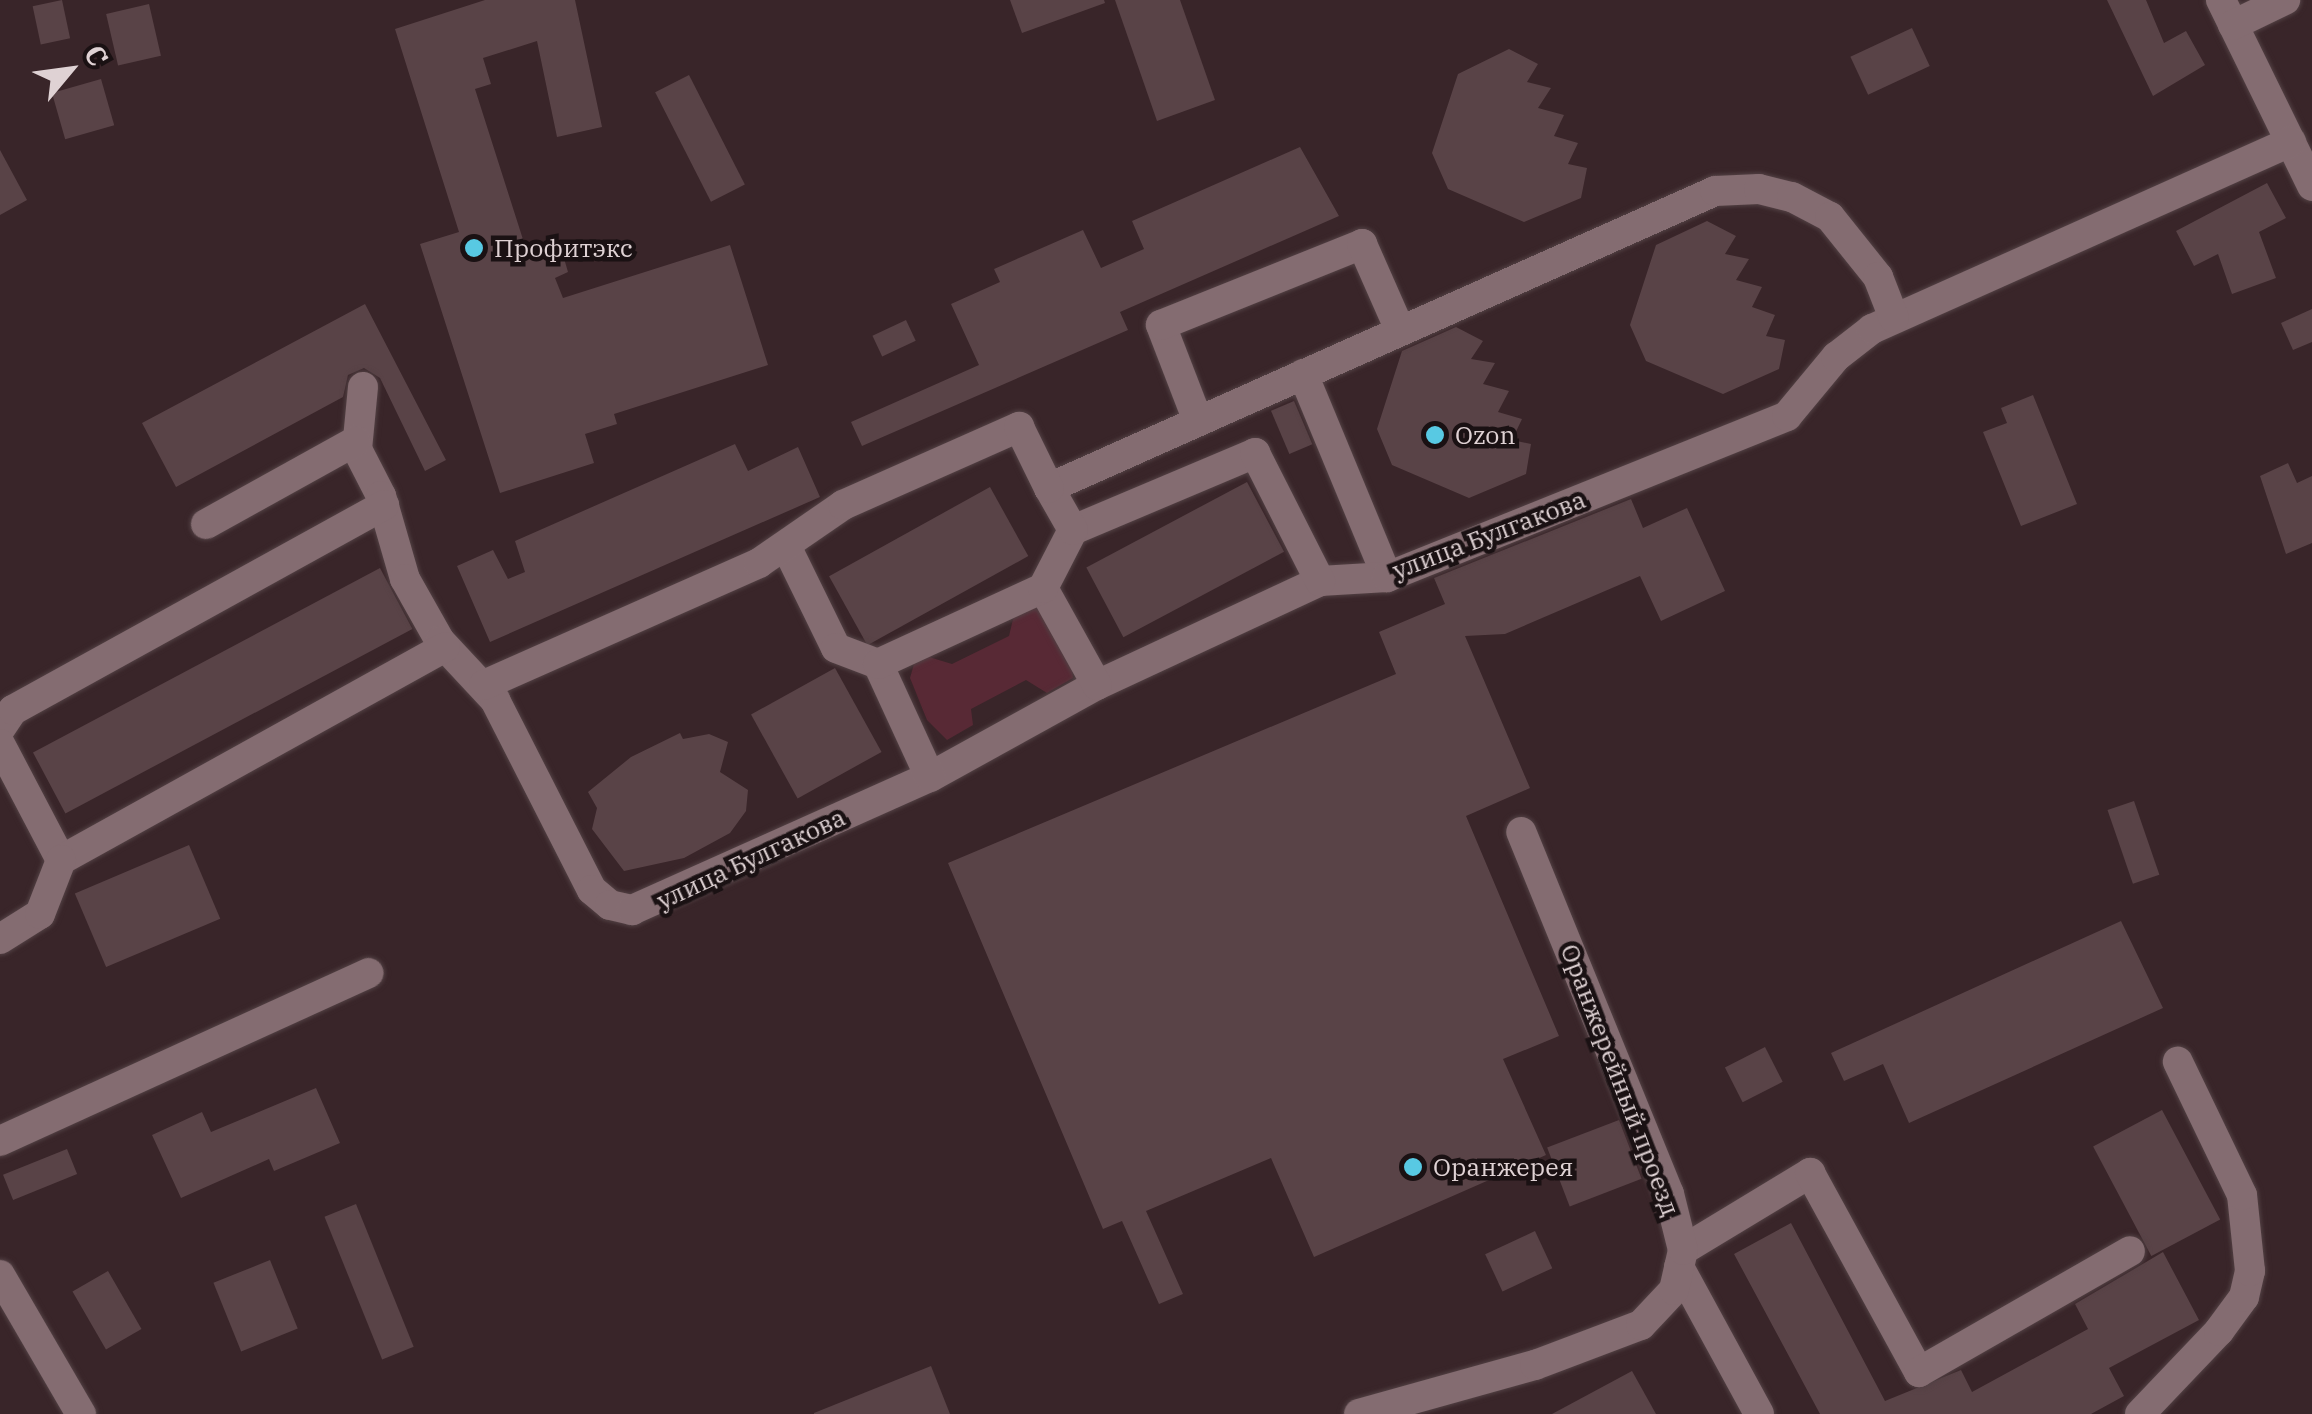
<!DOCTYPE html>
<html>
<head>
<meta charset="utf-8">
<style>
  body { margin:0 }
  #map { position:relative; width:2312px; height:1414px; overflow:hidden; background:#392529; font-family:"IBM Plex Serif",serif }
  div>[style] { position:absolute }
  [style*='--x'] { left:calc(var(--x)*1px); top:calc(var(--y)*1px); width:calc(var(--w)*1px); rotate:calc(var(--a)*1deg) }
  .green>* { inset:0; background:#582935 }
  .building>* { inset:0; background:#594347; transform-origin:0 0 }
  .roads { filter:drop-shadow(0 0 2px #524144) drop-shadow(0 0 2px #524144) }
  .minor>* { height:30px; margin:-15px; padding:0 15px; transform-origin:15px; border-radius:15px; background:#846c71 }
  .dots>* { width:28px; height:28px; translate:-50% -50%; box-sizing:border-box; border:5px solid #1a1113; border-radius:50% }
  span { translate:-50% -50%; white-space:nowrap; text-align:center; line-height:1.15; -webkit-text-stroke:9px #1a1113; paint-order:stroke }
  .poi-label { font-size:25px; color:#dfd2d4 }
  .left { translate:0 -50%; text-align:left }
  .street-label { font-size:25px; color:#dfd2d4 }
  .north { position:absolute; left:20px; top:20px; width:100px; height:100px; -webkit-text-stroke:8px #1a1113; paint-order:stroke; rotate:61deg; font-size:28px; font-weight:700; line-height:40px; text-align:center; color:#dfd2d4 }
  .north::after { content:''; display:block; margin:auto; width:35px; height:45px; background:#dfd2d4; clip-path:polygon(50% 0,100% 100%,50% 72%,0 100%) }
</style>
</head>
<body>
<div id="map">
  <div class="green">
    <div style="clip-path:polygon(1026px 606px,1038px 607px,1072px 666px,1073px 678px,1047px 693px,1026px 680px,971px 709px,973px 725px,947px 740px,927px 720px,910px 678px,914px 664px,929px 657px,952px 664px,1009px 636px,1014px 615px)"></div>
  </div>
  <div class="building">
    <div style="left:62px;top:0;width:39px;height:30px;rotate:78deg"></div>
    <div style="clip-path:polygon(485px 0,575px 0,602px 127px,557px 137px,537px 41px,483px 58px,491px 84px,475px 89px,527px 252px,559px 241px,568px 272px,555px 278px,563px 298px,730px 245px,768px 365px,614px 414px,617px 424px,585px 434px,594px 463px,500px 493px,420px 244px,459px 232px,395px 29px)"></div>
    <div style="clip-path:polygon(1010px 0,1104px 0,1105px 3px,1022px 33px)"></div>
    <div style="clip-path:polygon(1115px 0,1180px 0,1215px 100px,1157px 121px)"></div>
    <div style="clip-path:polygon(2107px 0,2146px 0,2164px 43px,2186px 31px,2205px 65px,2153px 96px)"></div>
    <div style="left:149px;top:4px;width:53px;height:44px;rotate:77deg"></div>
    <div style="left:1912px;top:28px;width:42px;height:68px;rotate:65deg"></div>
    <div style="clip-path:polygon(1509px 49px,1538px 64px,1527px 82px,1551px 88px,1538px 108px,1564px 115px,1554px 136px,1578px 143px,1568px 164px,1587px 168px,1581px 198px,1524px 222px,1448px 189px,1432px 153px,1458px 74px)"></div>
    <div style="left:689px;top:75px;width:123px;height:38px;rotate:63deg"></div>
    <div style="left:101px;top:79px;width:48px;height:51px;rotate:74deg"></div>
    <div style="clip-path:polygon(1300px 147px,1339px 216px,1120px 312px,1128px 330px,862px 446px,851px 422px,979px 365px,951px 304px,1000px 282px,994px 269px,1083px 230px,1101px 268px,1144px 249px,1132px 221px)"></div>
    <div style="clip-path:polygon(0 150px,27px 200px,0 215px)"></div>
    <div style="clip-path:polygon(2267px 183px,2286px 218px,2259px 232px,2276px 278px,2232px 294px,2218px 254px,2194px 266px,2176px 231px)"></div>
    <div style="clip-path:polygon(1707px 221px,1736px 236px,1725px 254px,1749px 259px,1736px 280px,1762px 287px,1752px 307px,1775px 315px,1766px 336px,1785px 340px,1779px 369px,1723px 394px,1646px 361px,1630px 325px,1656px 245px)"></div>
    <div style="clip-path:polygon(365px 304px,446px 460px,425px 471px,380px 378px,364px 368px,348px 375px,343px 397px,176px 487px,142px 423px)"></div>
    <div style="clip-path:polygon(2312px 309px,2312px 342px,2293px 350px,2281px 323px)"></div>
    <div style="left:906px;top:320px;width:23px;height:37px;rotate:65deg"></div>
    <div style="clip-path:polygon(1456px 327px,1483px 341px,1471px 359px,1495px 363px,1483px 384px,1509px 391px,1498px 412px,1522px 419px,1512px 440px,1531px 444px,1526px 474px,1469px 498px,1392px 465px,1377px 429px,1402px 351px)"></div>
    <div style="clip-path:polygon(2033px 395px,2077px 504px,2021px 526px,1983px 432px,2007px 423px,2001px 408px)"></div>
    <div style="left:1294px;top:401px;width:47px;height:25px;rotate:67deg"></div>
    <div style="clip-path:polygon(735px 444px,748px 471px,798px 447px,820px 497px,490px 642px,457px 566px,493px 550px,508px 579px,525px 572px,515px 541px)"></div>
    <div style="clip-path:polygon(2288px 463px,2297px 483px,2312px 476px,2312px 543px,2286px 554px,2260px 476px)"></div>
    <div style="left:1247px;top:482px;width:79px;height:182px;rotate:62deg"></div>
    <div style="left:990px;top:487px;width:79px;height:184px;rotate:61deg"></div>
    <div style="clip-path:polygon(1631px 499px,1643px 528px,1687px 508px,1725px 591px,1661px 621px,1640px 576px,1505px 634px,1465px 636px,1530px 788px,1466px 816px,1559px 1036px,1503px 1059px,1546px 1155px,1314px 1257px,1271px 1158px,1146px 1211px,1183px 1294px,1159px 1304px,1122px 1221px,1103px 1229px,948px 863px,1396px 674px,1379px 632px,1445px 604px,1434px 578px)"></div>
    <div style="left:380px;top:568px;width:69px;height:393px;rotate:62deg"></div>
    <div style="left:835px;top:668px;width:96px;height:96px;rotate:61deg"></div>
    <div style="clip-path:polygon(680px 733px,683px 739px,709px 734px,728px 742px,720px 772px,748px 790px,746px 811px,730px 833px,684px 858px,624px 871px,592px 829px,597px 808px,588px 792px,631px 757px)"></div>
    <div style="left:2134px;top:801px;width:78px;height:28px;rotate:71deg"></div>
    <div style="left:189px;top:845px;width:80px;height:124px;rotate:67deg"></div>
    <div style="clip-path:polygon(2121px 921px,2163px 1008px,1909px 1123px,1883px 1064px,1844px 1081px,1831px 1053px)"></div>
    <div style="left:1765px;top:1047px;width:39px;height:45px;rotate:63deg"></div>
    <div style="clip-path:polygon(316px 1088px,340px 1143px,274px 1171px,269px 1159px,181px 1198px,152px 1135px,202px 1112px,211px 1132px)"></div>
    <div style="left:2162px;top:1110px;width:124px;height:78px;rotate:62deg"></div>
    <div style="left:1619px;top:1120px;width:63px;height:77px;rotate:69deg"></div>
    <div style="left:67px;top:1149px;width:27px;height:69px;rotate:68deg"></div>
    <div style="left:356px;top:1204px;width:154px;height:34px;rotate:68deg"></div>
    <div style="clip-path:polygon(1791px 1223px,1885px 1401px,1961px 1370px,1972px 1392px,2088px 1329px,2075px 1304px,2163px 1252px,2199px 1320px,2109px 1368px,2124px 1396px,2091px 1414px,1820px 1414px,1734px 1254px)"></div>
    <div style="left:1535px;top:1231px;width:41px;height:55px;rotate:65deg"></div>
    <div style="left:270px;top:1260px;width:74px;height:61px;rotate:68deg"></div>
    <div style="left:108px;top:1271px;width:67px;height:41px;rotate:60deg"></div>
    <div style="clip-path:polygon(931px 1366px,950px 1414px,814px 1414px,814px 1413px)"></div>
    <div style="clip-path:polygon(1632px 1371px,1656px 1414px,1552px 1414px)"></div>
  </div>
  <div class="roads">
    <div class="minor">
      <div style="--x:2221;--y:0;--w:207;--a:63.9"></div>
      <div style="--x:2233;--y:25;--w:58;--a:-25.7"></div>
      <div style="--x:1303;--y:374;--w:220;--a:67.5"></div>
      <div style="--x:363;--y:387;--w:62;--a:95.5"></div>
      <div style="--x:357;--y:449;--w:53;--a:62.9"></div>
      <div style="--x:381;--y:496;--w:86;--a:73.9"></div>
      <div style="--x:405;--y:579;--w:71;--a:60.6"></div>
      <div style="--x:440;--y:641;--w:81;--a:47"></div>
      <div style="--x:495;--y:700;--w:213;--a:63"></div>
      <div style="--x:592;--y:890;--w:23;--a:40"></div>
      <div style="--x:610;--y:905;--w:23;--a:13"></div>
      <div style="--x:632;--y:910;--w:326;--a:-24.1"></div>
      <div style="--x:930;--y:777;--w:191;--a:-28.9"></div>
      <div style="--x:1097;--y:685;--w:246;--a:-25"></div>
      <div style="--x:1320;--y:581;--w:67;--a:-3.4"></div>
      <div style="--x:1387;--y:577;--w:431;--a:-21.9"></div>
      <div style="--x:1787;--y:416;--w:77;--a:-50.3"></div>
      <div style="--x:1836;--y:357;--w:46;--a:-37.9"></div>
      <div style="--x:1872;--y:329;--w:459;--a:-24.1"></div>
      <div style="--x:1198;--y:421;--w:103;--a:-111.1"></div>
      <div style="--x:1161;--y:325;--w:217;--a:-21.9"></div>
      <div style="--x:1362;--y:244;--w:94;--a:66.2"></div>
      <div style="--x:206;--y:524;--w:171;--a:-29"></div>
      <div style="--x:1073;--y:530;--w:198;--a:-22.9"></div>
      <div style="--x:1255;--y:453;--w:144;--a:63.1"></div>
      <div style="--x:787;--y:548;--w:111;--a:63.9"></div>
      <div style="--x:836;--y:648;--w:45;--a:20.9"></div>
      <div style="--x:878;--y:664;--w:124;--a:65.3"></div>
      <div style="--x:1043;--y:588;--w:111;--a:60.9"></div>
      <div style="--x:878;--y:664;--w:182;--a:-24.7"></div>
      <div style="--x:1043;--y:588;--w:65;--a:-62.7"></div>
      <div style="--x:1073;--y:530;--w:48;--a:-119.7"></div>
      <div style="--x:1049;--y:488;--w:729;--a:-24.03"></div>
      <div style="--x:1715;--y:191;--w:44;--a:-2.6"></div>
      <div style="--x:1759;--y:189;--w:34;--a:14"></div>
      <div style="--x:1792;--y:197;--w:43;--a:27.8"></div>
      <div style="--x:1830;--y:217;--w:77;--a:51.3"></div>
      <div style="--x:1878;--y:277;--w:44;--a:68.7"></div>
      <div style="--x:484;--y:685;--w:301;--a:-23.9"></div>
      <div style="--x:759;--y:563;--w:102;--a:-34.6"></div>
      <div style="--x:843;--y:505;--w:193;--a:-23.9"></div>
      <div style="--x:1019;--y:427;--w:68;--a:63.8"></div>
      <div style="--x:0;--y:729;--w:23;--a:-56"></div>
      <div style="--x:13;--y:710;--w:424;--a:-28.9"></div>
      <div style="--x:0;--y:744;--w:131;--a:62.3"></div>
      <div style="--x:61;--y:860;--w:439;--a:-29"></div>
      <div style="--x:0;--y:939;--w:47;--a:-32"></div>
      <div style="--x:40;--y:914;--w:58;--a:-68.7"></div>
      <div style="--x:0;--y:1141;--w:405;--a:-24.5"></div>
      <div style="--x:1683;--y:1250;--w:149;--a:-31.2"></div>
      <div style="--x:1810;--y:1173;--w:227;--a:61.3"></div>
      <div style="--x:1919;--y:1372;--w:243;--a:-29.8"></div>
      <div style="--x:1679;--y:1267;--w:167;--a:61.4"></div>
      <div style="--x:0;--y:1275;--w:161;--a:59.8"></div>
      <div style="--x:1359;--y:1414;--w:183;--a:-15.6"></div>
      <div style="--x:1535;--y:1365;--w:113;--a:-20.7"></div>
      <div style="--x:1641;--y:1325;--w:48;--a:-46.7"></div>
      <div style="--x:1674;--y:1290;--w:41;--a:-77.3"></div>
      <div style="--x:1683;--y:1250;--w:58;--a:-104"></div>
      <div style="--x:1669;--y:1194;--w:391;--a:-112.2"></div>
      <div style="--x:2140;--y:1414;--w:115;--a:-46.4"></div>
      <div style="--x:2219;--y:1331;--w:42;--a:-53.7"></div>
      <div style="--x:2244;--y:1297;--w:27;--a:-77"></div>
      <div style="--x:2250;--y:1271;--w:76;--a:-96"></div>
      <div style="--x:2242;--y:1195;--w:148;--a:-115.7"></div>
    </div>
  </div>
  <div class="dots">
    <div style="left:474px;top:248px;background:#58c9e3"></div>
    <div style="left:1435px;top:435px;background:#58c9e3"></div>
    <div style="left:1413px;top:1167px;background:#58c9e3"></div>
  </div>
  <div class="poi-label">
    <span class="left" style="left:494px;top:248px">Профитэкс</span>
    <span class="left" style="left:1455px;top:435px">Ozon</span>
    <span class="left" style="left:1433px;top:1167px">Оранжерея</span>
  </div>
  <div class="street-label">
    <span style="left:1489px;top:535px;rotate:-21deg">улица Булгакова</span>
    <span style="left:751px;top:859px;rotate:-25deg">улица Булгакова</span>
    <span style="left:1620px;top:1080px;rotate:69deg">Оранжерейный проезд</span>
  </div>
  <div class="north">С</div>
</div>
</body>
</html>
